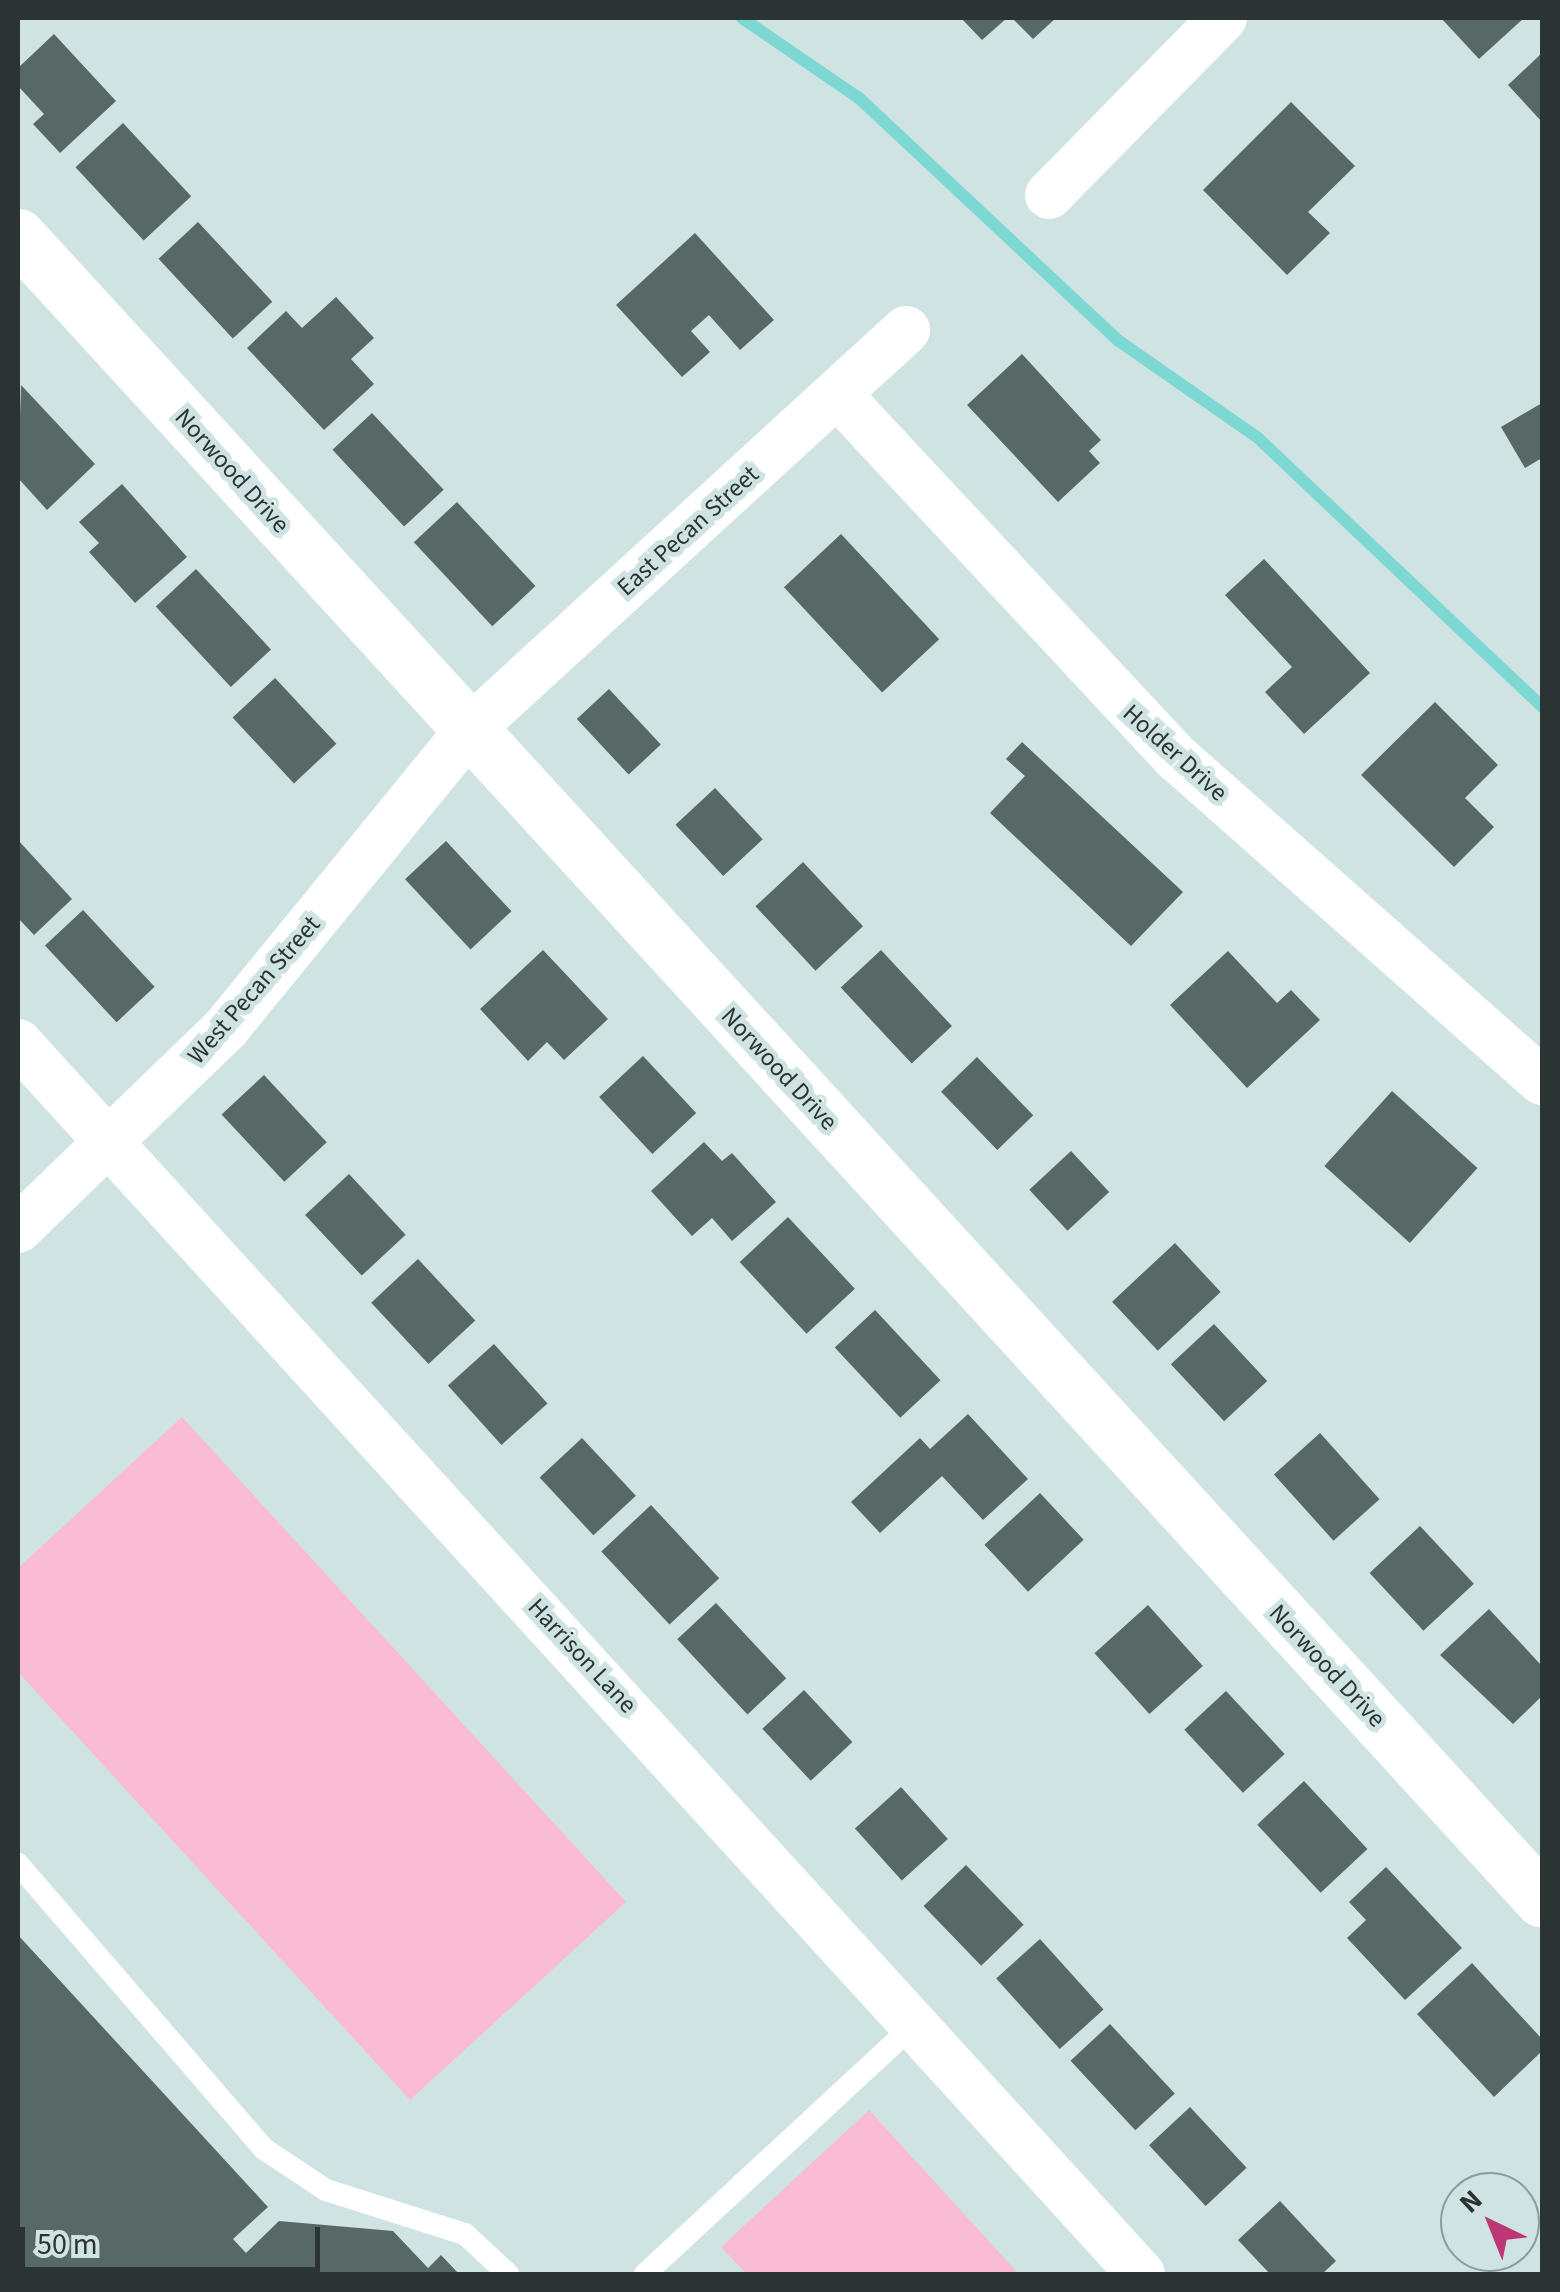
<!DOCTYPE html>
<html>
<head>
<meta charset="utf-8">
<style>
  body { margin:0 }
  #map { position:relative; width:1560px; height:2292px; overflow:hidden; background:#cfe3e2; font-family:"Source Sans 3",sans-serif }
  div>[style] { position:absolute }
  [style*='--x'] { left:calc(var(--x)*1px); top:calc(var(--y)*1px); width:calc(var(--w)*1px); rotate:calc(var(--a)*1deg) }
  .green>* { inset:0; background:#fabcd2 }
  .stream>* { height:12px; margin:-6px; padding:0 6px; transform-origin:6px; border-radius:6px; background:#7dd8d4 }
  .building>* { inset:0; background:#576867; transform-origin:0 0 }
  .lane>* { height:22px; margin:-11px; padding:0 11px; transform-origin:11px; border-radius:11px; background:#fff }
  .street>* { height:48px; margin:-24px; padding:0 24px; transform-origin:24px; border-radius:24px; background:#fff }
  .secondary>* { height:55px; margin:-27.5px; padding:0 27.5px; transform-origin:27.5px; border-radius:27.5px; background:#fff }
  span { translate:-50% -50%; white-space:nowrap; text-align:center; line-height:1.15; -webkit-text-stroke:10px #cfe3e2; paint-order:stroke }
  .street-label { font-size:25px; color:#2b3333 }
  .frame { position:absolute; inset:0; border:20px solid #2b3333; pointer-events:none }
  .north { position:absolute; left:1440px; top:2172px; width:100px; height:100px; box-sizing:border-box; background:#cfe3e2; border:2px solid #8d9d9c; border-radius:50%; rotate:317deg; font-size:28px; font-weight:700; line-height:40px; text-align:center; color:#2b3333 }
  .north::after { content:''; display:block; margin:auto; width:35px; height:45px; background:#bd3676; clip-path:polygon(50% 0,100% 100%,50% 72%,0 100%) }
  .scale { position:absolute; left:20px; top:2227px; width:300px; height:45px; box-sizing:border-box; border:5px solid #2b3333; border-top:0; padding-left:12px; font-size:30px; line-height:35px; white-space:nowrap; color:#2b3333; -webkit-text-stroke:8px #cfe3e2; paint-order:stroke }
</style>
</head>
<body>
<div id="map">
  <div class="green">
    <div style="clip-path:polygon(182px 1417px,626px 1902px,410px 2100px,18px 1672px,18px 1568px)"></div>
    <div style="clip-path:polygon(869px 2110px,1018px 2273px,1016px 2274px,747px 2274px,721px 2247px)"></div>
  </div>
  <div class="stream">
    <div style="--x:742;--y:18;--w:142;--a:34.4"></div>
    <div style="--x:859;--y:98;--w:356;--a:43.1"></div>
    <div style="--x:1119;--y:341;--w:169;--a:34.9"></div>
    <div style="--x:1258;--y:438;--w:391;--a:43.4"></div>
  </div>
  <div class="building">
    <div style="clip-path:polygon(961px 18px,1007px 18px,982px 40px)"></div>
    <div style="clip-path:polygon(1012px 18px,1056px 18px,1033px 39px)"></div>
    <div style="clip-path:polygon(1441px 18px,1524px 18px,1479px 59px)"></div>
    <div style="clip-path:polygon(54px 34px,116px 101px,60px 153px,33px 124px,44px 114px,18px 86px,18px 68px)"></div>
    <div style="clip-path:polygon(1542px 53px,1542px 122px,1508px 85px)"></div>
    <div style="clip-path:polygon(1291px 102px,1355px 166px,1308px 212px,1330px 233px,1287px 275px,1203px 190px)"></div>
    <div style="left:123px;top:123px;width:100px;height:65px;rotate:47deg"></div>
    <div style="left:198px;top:222px;width:109px;height:54px;rotate:47deg"></div>
    <div style="clip-path:polygon(695px 233px,774px 320px,740px 350px,709px 315px,691px 331px,710px 352px,682px 377px,616px 305px)"></div>
    <div style="clip-path:polygon(336px 297px,374px 338px,351px 359px,374px 384px,324px 430px,247px 348px,286px 311px,302px 328px)"></div>
    <div style="clip-path:polygon(1022px 354px,1101px 440px,1089px 451px,1100px 463px,1058px 502px,967px 405px)"></div>
    <div style="clip-path:polygon(21px 385px,95px 464px,47px 510px,18px 478px)"></div>
    <div style="clip-path:polygon(1542px 403px,1542px 458px,1525px 468px,1501px 427px)"></div>
    <div style="left:372px;top:413px;width:105px;height:54px;rotate:47deg"></div>
    <div style="clip-path:polygon(122px 484px,187px 557px,135px 603px,89px 552px,99px 543px,79px 522px)"></div>
    <div style="left:457px;top:502px;width:115px;height:59px;rotate:47deg"></div>
    <div style="left:841px;top:534px;width:144px;height:78px;rotate:47deg"></div>
    <div style="clip-path:polygon(1264px 559px,1370px 673px,1304px 734px,1265px 692px,1292px 667px,1225px 595px)"></div>
    <div style="left:196px;top:569px;width:110px;height:55px;rotate:47deg"></div>
    <div style="left:275px;top:678px;width:90px;height:58px;rotate:47deg"></div>
    <div style="left:609px;top:689px;width:76px;height:44px;rotate:47deg"></div>
    <div style="clip-path:polygon(1435px 702px,1498px 765px,1465px 798px,1494px 827px,1454px 867px,1361px 775px)"></div>
    <div style="clip-path:polygon(1022px 742px,1183px 892px,1131px 946px,990px 813px,1025px 776px,1006px 759px)"></div>
    <div style="left:715px;top:788px;width:70px;height:54px;rotate:47deg"></div>
    <div style="clip-path:polygon(18px 840px,72px 899px,34px 935px,18px 918px)"></div>
    <div style="left:446px;top:841px;width:96px;height:56px;rotate:47deg"></div>
    <div style="left:803px;top:862px;width:88px;height:65px;rotate:47deg"></div>
    <div style="left:83px;top:910px;width:105px;height:52px;rotate:47deg"></div>
    <div style="clip-path:polygon(543px 950px,608px 1019px,564px 1060px,547px 1042px,528px 1061px,480px 1009px)"></div>
    <div style="left:881px;top:950px;width:104px;height:55px;rotate:47deg"></div>
    <div style="clip-path:polygon(1228px 951px,1277px 1003px,1291px 990px,1320px 1020px,1247px 1088px,1170px 1005px)"></div>
    <div style="left:643px;top:1056px;width:78px;height:60px;rotate:47deg"></div>
    <div style="left:977px;top:1057px;width:81px;height:50px;rotate:46deg"></div>
    <div style="left:264px;top:1075px;width:92px;height:58px;rotate:47deg"></div>
    <div style="left:1392px;top:1091px;width:115px;height:101px;rotate:42deg"></div>
    <div style="clip-path:polygon(704px 1142px,722px 1161px,732px 1153px,776px 1202px,732px 1241px,712px 1218px,692px 1236px,651px 1191px)"></div>
    <div style="left:1071px;top:1151px;width:56px;height:57px;rotate:47deg"></div>
    <div style="left:349px;top:1174px;width:83px;height:60px;rotate:47deg"></div>
    <div style="left:788px;top:1217px;width:98px;height:66px;rotate:47deg"></div>
    <div style="left:1175px;top:1243px;width:67px;height:86px;rotate:47deg"></div>
    <div style="left:418px;top:1259px;width:84px;height:64px;rotate:47deg"></div>
    <div style="left:875px;top:1310px;width:96px;height:55px;rotate:47deg"></div>
    <div style="left:1214px;top:1324px;width:78px;height:59px;rotate:47deg"></div>
    <div style="left:494px;top:1344px;width:80px;height:62px;rotate:48deg"></div>
    <div style="clip-path:polygon(968px 1414px,1028px 1479px,983px 1520px,942px 1476px,880px 1533px,851px 1502px,920px 1438px,930px 1449px)"></div>
    <div style="left:1320px;top:1433px;width:89px;height:62px;rotate:48deg"></div>
    <div style="left:582px;top:1438px;width:79px;height:58px;rotate:47deg"></div>
    <div style="left:1040px;top:1493px;width:64px;height:76px;rotate:47deg"></div>
    <div style="left:651px;top:1505px;width:100px;height:68px;rotate:47deg"></div>
    <div style="left:1420px;top:1526px;width:79px;height:69px;rotate:47deg"></div>
    <div style="left:716px;top:1603px;width:103px;height:53px;rotate:47deg"></div>
    <div style="left:1148px;top:1605px;width:82px;height:72px;rotate:48deg"></div>
    <div style="clip-path:polygon(1489px 1609px,1542px 1666px,1542px 1696px,1513px 1724px,1440px 1655px)"></div>
    <div style="left:804px;top:1690px;width:71px;height:57px;rotate:47deg"></div>
    <div style="left:1226px;top:1691px;width:86px;height:57px;rotate:47deg"></div>
    <div style="left:1304px;top:1781px;width:93px;height:64px;rotate:47deg"></div>
    <div style="left:901px;top:1787px;width:70px;height:62px;rotate:48deg"></div>
    <div style="left:966px;top:1865px;width:83px;height:59px;rotate:46deg"></div>
    <div style="clip-path:polygon(1386px 1867px,1462px 1948px,1405px 2000px,1347px 1938px,1366px 1920px,1349px 1902px)"></div>
    <div style="clip-path:polygon(18px 1935px,268px 2207px,233px 2239px,246px 2253px,279px 2221px,393px 2231px,428px 2268px,441px 2255px,459px 2274px,18px 2274px)"></div>
    <div style="left:1040px;top:1939px;width:95px;height:59px;rotate:48deg"></div>
    <div style="clip-path:polygon(1472px 1963px,1542px 2039px,1542px 2051px,1494px 2097px,1417px 2014px)"></div>
    <div style="left:1110px;top:2024px;width:95px;height:54px;rotate:47deg"></div>
    <div style="left:1190px;top:2107px;width:83px;height:56px;rotate:47deg"></div>
    <div style="clip-path:polygon(1280px 2201px,1336px 2261px,1322px 2274px,1270px 2274px,1238px 2240px)"></div>
  </div>
  <div class="lane">
    <div style="--x:18;--y:1864;--w:376;--a:49.2"></div>
    <div style="--x:264;--y:2149;--w:74;--a:33.5"></div>
    <div style="--x:326;--y:2190;--w:146;--a:17.6"></div>
    <div style="--x:465;--y:2234;--w:59;--a:42.9"></div>
    <div style="--x:645;--y:2274;--w:368;--a:-42.8"></div>
  </div>
  <div class="street">
    <div style="--x:1049;--y:195;--w:248;--a:-45.5"></div>
    <div style="--x:838;--y:395;--w:498;--a:47"></div>
    <div style="--x:1178;--y:759;--w:486;--a:41.5"></div>
    <div style="--x:18;--y:1043;--w:1666;--a:47.63"></div>
    <div style="--x:18;--y:1229;--w:289;--a:-44"></div>
    <div style="--x:226;--y:1028;--w:383;--a:-50.8"></div>
    <div style="--x:468;--y:731;--w:594;--a:-42.47"></div>
  </div>
  <div class="secondary">
    <div style="--x:18;--y:236;--w:2256;--a:47.51"></div>
  </div>
  <div class="street-label">
    <span style="left:232px;top:471px;rotate:48deg">Norwood Drive</span>
    <span style="left:688px;top:531px;rotate:-42deg">East Pecan Street</span>
    <span style="left:1175px;top:753px;rotate:42deg">Holder Drive</span>
    <span style="left:254px;top:990px;rotate:-49deg">West Pecan Street</span>
    <span style="left:779px;top:1069px;rotate:47deg">Norwood Drive</span>
    <span style="left:582px;top:1656px;rotate:47deg">Harrison Lane</span>
    <span style="left:1327px;top:1666px;rotate:47deg">Norwood Drive</span>
  </div>
  <div class="frame"></div>
  <div class="north">N</div>
  <div class="scale">50 m</div>
</div>
</body>
</html>
